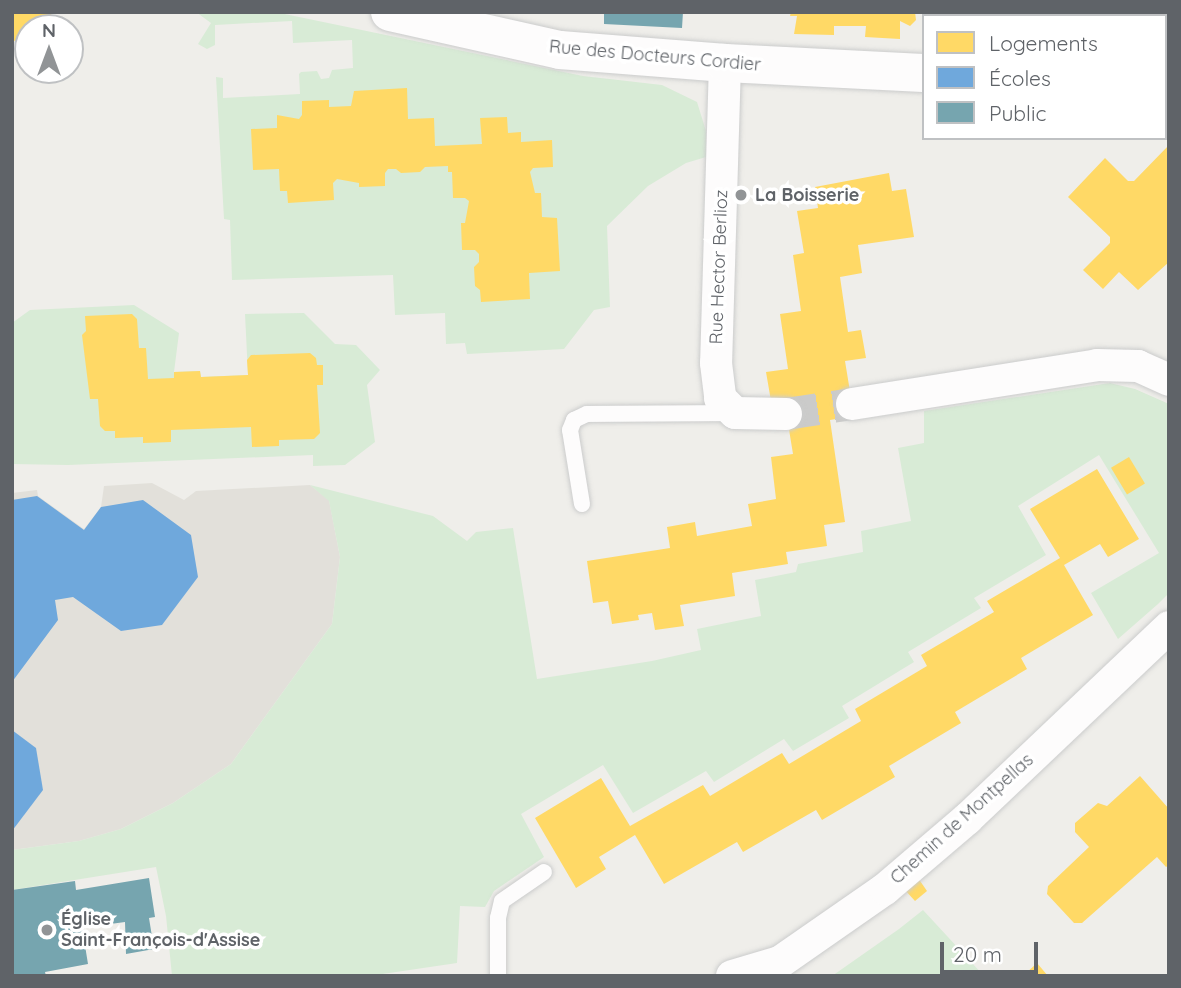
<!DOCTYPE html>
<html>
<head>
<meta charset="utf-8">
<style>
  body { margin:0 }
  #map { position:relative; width:1181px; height:988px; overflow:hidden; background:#efeeea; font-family:Quicksand,sans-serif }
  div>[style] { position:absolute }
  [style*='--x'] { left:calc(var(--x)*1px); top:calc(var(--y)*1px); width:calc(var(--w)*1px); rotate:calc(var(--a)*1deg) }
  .education>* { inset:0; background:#e2e0da }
  .green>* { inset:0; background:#d8ebd6 }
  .homes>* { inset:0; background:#ffd966; transform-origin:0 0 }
  .schools>* { inset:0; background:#6fa8dc }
  .public>* { inset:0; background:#76a5af }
  .street-tunnel>* { height:32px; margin-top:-16px; transform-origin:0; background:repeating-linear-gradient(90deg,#cbcbca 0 32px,transparent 0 48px) }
  .roads { filter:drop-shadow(0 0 2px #cbcccc) drop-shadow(0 0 2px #cbcccc) }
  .lane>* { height:16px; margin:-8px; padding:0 8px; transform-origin:8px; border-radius:8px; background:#fdfcfc }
  .street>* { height:32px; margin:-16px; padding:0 16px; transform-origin:16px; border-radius:16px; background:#fdfcfc }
  .secondary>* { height:38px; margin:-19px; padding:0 19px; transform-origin:19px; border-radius:19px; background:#fdfcfc }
  .dots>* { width:19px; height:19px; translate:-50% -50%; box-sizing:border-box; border:4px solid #fff; border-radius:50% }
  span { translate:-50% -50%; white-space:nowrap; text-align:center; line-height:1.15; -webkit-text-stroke:7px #fff; paint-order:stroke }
  .street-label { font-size:18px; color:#5f6368 }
  .poi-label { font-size:18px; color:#5f6368; font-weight:700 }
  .left { translate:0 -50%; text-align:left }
  .frame { position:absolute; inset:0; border:14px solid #5f6368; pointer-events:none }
  .legend { position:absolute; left:922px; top:14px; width:245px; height:126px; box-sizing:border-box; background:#fff; border:2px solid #bfc1c3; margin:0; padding:9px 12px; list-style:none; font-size:21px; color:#5f6368 }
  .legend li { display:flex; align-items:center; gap:14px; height:35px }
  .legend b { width:35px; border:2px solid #bfc1c3 }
  .north { position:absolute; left:14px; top:14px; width:70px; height:70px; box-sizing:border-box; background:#fff; border:2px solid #bfc1c3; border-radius:50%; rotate:0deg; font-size:19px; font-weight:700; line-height:28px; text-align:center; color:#5f6368 }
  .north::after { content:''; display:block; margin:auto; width:24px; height:32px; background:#919496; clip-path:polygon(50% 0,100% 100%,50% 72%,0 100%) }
  .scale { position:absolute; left:940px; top:942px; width:98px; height:32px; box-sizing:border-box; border:4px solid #5f6368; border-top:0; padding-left:9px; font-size:21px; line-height:24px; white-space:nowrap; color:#5f6368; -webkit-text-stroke:5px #fff; paint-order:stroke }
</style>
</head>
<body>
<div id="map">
  <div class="education">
    <div style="clip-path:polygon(152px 483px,184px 500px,196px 491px,310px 485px,329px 500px,340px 557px,332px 624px,231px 764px,173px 803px,121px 829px,79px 841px,12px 850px,12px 493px,37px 490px,38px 496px,84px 529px,101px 507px,104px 486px)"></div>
  </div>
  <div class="green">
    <div style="clip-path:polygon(196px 12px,275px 12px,583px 76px,662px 85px,697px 102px,706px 131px,706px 157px,686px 163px,648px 186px,607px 226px,610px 307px,594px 310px,564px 349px,467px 354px,465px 343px,446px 344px,445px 313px,395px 315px,393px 275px,232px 280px,230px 220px,224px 219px,216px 77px,223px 78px,223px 98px,300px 94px,299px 74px,301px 72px,317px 71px,321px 79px,329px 78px,332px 70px,353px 68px,352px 40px,293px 43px,292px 21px,215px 25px,215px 45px,207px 49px,198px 44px,211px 23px)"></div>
    <div style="clip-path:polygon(1058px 12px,1169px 12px,1169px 55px,1165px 55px,1165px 16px,1066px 16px)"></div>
    <div style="clip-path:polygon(134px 305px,179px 333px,174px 372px,200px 371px,201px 377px,248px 375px,245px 314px,304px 313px,335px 344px,356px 345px,380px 370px,367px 385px,375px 442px,345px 465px,313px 466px,313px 455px,68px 465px,12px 464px,12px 323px,30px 310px)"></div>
    <div style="clip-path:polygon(1110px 383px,1135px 389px,1169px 404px,1169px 593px,1158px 604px,1118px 639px,1091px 593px,1159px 553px,1099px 455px,1018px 506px,1046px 555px,974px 598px,981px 608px,908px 652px,914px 662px,842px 706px,849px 718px,793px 751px,784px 739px,714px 782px,706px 771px,633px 813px,603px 765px,521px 814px,544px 857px,494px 891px,485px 907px,460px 906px,457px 963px,369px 976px,172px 976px,166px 916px,156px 867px,12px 890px,12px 850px,79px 841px,121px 829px,173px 803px,231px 764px,332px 624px,340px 557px,329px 501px,310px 485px,433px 516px,467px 541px,476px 532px,513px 528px,537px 679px,652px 661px,701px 650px,697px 629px,761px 616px,755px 580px,796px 572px,798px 564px,863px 552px,861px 531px,911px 521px,898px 448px,924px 443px,924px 411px)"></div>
    <div style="clip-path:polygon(923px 910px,984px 976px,832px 976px,899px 929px)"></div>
  </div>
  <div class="homes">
    <div style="clip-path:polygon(12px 12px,52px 12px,47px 28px,28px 28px,28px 45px,12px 40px)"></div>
    <div style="clip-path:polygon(791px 12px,915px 12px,916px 20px,910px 26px,900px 21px,900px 39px,865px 37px,866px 26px,834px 26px,834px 35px,794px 34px,797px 16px,790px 16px)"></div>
    <div style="clip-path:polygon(407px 88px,408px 119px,434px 118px,435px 146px,482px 144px,480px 118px,507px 117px,508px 133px,521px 132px,521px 142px,552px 140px,553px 167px,533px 168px,530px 172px,535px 193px,541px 193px,542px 217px,557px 218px,560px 271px,529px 273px,530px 299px,481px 302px,480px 290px,475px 286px,474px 267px,479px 262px,479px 254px,475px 250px,462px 250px,461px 223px,465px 223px,469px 201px,465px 198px,453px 198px,452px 172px,448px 172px,448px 166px,425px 167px,420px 172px,401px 173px,396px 169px,388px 169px,385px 173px,385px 186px,359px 187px,359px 183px,337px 179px,333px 183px,334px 200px,288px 203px,287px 191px,280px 191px,279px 169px,253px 170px,251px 129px,277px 128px,277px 115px,299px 119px,302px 115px,302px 101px,329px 100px,329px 107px,351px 106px,354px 91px)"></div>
    <div style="clip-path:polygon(1169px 145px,1169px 262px,1138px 290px,1119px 272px,1103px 289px,1083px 270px,1110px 243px,1110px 237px,1068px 197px,1105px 158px,1128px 181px,1134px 181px)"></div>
    <div style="clip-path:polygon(889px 173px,892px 191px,906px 189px,914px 237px,858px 245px,862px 273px,840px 277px,848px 332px,861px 330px,866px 358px,845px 361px,854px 416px,830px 420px,845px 522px,824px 525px,827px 546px,786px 552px,788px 564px,732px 573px,735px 596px,680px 605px,684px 626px,655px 630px,652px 613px,638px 615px,639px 620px,612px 624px,608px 601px,593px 603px,587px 561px,670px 548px,667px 527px,695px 522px,697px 536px,752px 526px,748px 504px,776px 499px,771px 457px,793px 454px,784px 399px,771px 401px,766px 372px,788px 369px,780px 314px,801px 311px,793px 255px,804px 253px,797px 211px,818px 208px,815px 187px)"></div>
    <div style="clip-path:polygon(132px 314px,137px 319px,139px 348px,146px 348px,148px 379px,174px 378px,174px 372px,200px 371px,201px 377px,248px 375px,247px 360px,251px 355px,310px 353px,316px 358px,317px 365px,323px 365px,323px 385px,317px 385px,320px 433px,314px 439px,279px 440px,279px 446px,252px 447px,251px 427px,171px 430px,171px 442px,143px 443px,143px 437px,115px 438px,115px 431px,105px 431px,100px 426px,98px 399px,90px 399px,82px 335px,86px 331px,85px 316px)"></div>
    <div style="left:1129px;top:457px;width:31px;height:21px;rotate:59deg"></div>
    <div style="clip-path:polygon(1097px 469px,1139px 539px,1108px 557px,1100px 544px,1064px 565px,1093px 615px,1021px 658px,1027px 669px,955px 712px,961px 723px,889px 766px,895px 777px,822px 820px,816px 810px,743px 852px,737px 842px,664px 884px,635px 835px,599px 857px,606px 869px,576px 888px,535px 818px,601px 778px,630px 826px,703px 785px,710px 796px,782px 753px,789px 764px,861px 721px,855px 709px,927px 666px,921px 655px,994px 612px,987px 601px,1060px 558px,1030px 509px)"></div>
    <div style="clip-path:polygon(1140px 776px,1169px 809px,1169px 865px,1166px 867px,1157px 857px,1082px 923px,1074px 923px,1047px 894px,1048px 886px,1089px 847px,1075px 832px,1075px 823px,1098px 803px,1107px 806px)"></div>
    <div style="clip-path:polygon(918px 878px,927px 891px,915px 901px,904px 889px)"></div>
    <div style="clip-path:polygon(1037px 963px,1048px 976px,1023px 976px)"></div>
  </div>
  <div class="schools">
    <div style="clip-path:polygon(37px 496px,84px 530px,101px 507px,143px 500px,191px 535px,198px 577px,162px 625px,121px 631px,73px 597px,55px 600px,58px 620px,12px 682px,12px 500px)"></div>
    <div style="clip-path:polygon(12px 730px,36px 748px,43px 790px,12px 831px)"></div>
  </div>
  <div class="public">
    <div style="clip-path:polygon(604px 12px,683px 12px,682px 28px,604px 24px)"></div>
    <div style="clip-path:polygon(149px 878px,155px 917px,149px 918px,154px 949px,126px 954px,125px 922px,103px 925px,102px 917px,81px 921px,88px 964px,45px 972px,46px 976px,12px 976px,12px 890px,75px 881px,76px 890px)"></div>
  </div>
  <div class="street-tunnel">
    <div style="--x:786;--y:414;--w:67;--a:-8.6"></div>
  </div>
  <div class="roads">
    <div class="lane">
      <div style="--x:582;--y:504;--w:75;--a:-99.2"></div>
      <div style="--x:570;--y:430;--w:11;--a:-68"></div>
      <div style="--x:574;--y:420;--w:14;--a:-25"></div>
      <div style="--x:587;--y:414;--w:145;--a:-0.4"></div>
      <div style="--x:498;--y:976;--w:58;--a:-90"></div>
      <div style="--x:498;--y:918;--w:17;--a:-77"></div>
      <div style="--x:502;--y:901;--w:51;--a:-34.6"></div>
    </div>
    <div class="street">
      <div style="--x:1025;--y:12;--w:9;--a:27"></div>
      <div style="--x:725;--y:63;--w:300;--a:91.7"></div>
      <div style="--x:716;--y:363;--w:35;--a:83"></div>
      <div style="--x:720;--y:398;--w:21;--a:45"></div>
      <div style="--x:735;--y:413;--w:51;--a:1.1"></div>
      <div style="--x:852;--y:404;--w:248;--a:-9"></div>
      <div style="--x:1097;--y:365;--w:41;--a:1.4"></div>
      <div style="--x:1138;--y:366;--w:34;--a:24"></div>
      <div style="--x:732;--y:976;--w:50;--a:-16.3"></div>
      <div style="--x:780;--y:962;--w:128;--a:-34.8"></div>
      <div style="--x:885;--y:889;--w:108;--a:-40.5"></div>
      <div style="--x:967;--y:819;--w:279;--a:-43.5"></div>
    </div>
    <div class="secondary">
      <div style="--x:390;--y:12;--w:174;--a:12.6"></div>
      <div style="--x:560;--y:50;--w:166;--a:4.5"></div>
      <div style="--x:725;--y:63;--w:199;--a:2.9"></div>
      <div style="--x:1165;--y:87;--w:4;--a:0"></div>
    </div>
  </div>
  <div class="dots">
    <div style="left:741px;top:195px;background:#919496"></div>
    <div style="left:47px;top:930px;background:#919496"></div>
  </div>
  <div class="street-label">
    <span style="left:655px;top:56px;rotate:5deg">Rue des Docteurs Cordier</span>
    <span style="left:719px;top:267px;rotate:-88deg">Rue Hector Berlioz</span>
    <span style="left:962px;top:819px;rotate:-42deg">Chemin de Montpellas</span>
  </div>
  <div class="poi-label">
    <span class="left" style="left:755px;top:195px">La Boisserie</span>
    <span class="left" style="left:61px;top:930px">Église<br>Saint-François-d'Assise</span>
  </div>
  <div class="frame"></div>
  <ul class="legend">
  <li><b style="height:19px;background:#ffd966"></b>Logements</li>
  <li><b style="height:19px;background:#6fa8dc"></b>Écoles</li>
  <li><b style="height:19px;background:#76a5af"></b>Public</li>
  </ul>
  <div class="north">N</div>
  <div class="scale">20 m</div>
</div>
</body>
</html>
